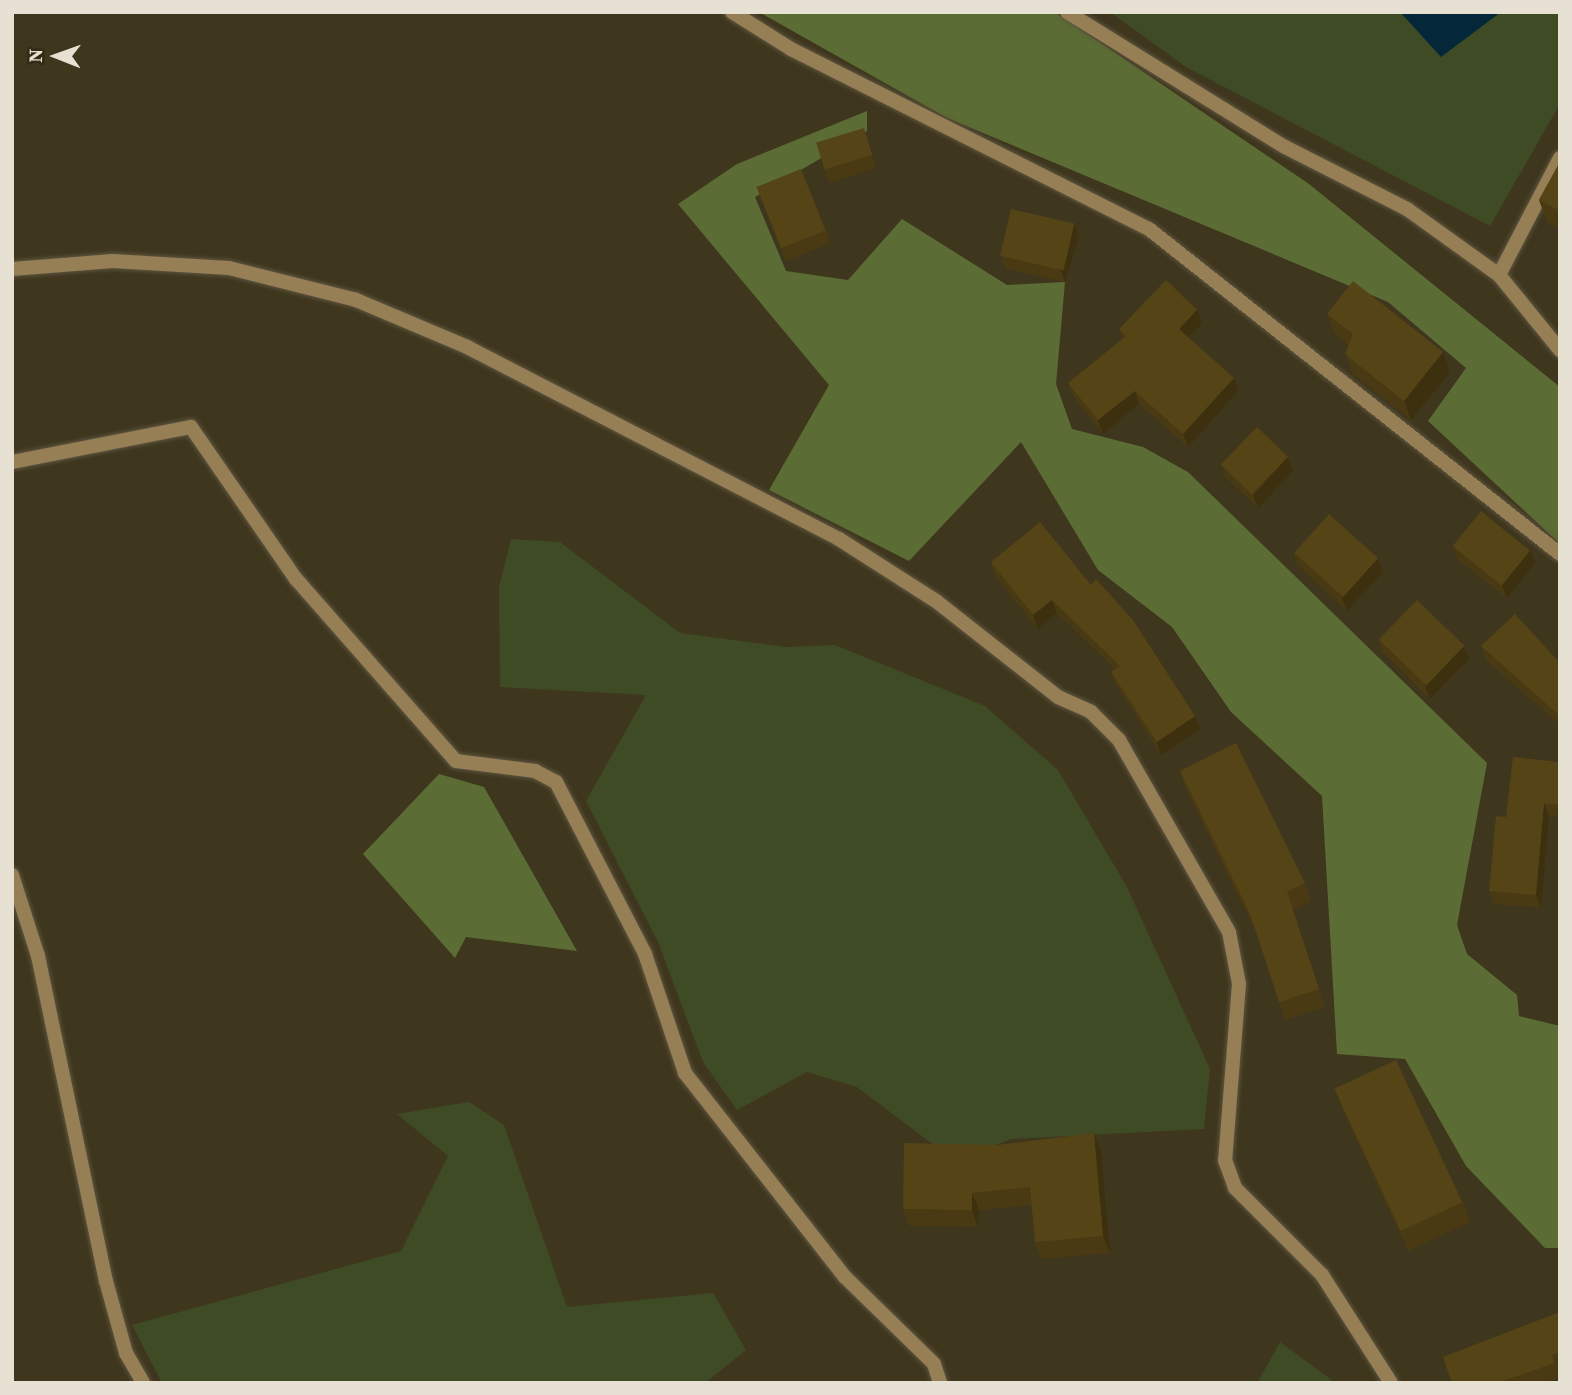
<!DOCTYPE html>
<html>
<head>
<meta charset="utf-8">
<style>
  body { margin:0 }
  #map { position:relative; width:1572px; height:1395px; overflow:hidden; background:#3f361e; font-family:"Source Serif 4",serif }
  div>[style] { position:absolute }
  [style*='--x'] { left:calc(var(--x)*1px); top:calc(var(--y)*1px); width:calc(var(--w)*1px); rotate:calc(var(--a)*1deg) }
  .green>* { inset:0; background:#3f4b25 }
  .forest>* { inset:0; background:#5b6d34 }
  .water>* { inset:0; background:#042839 }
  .roads { filter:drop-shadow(0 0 2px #5d553f) drop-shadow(0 0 2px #5d553f) }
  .street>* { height:14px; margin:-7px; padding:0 7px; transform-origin:7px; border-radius:7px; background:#967e55 }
  .wall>* { inset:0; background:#493a13 }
  .shaded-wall>* { inset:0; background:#3c300f }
  .building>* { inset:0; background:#554416; transform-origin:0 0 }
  span { translate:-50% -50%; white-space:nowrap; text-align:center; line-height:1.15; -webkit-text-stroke:5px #342b14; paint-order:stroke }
  .frame { position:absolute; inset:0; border:14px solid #e7e1d3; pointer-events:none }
  .north { position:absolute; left:21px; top:21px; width:70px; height:70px; -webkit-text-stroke:5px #342b14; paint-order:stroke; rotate:271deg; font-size:19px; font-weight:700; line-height:28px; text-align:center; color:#e7e1d3 }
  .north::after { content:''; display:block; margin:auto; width:24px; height:32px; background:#e7e1d3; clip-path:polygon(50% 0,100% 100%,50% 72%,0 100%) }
</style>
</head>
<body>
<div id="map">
  <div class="green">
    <div style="clip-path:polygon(1110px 12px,1560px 12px,1560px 104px,1490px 226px,1186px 67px)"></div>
    <div style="clip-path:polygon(511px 539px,560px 542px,680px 633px,787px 647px,835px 645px,985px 706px,1058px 770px,1127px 887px,1210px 1069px,1204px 1129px,1011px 1139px,955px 1161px,857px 1087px,807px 1072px,737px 1110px,703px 1062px,658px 942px,586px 801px,646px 695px,500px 687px,499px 587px)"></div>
    <div style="clip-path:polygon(469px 1102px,504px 1125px,567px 1307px,713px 1293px,746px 1350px,705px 1383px,162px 1383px,132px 1325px,401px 1251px,448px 1156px,397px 1114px)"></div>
    <div style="clip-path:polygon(1280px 1342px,1336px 1383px,1257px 1383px)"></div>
  </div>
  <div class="forest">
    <div style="clip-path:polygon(759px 12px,1055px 12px,1309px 184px,1560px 387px,1560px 544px,1428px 421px,1466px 368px,1388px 302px,947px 118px)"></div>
    <div style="clip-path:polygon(867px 111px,867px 131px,755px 197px,786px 271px,848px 280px,902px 219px,1007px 285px,1065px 282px,1056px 384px,1072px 429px,1143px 447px,1188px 472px,1487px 763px,1457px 925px,1467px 954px,1517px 995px,1519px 1016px,1560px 1026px,1560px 1248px,1545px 1248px,1466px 1166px,1405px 1059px,1337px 1054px,1322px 796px,1231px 712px,1172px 627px,1098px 570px,1021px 442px,909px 561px,769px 490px,829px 385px,678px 204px,737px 164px)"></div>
    <div style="clip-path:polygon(439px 774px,484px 787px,577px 951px,466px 937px,455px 958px,363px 854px)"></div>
  </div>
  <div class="water">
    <div style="clip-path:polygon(1400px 12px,1501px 12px,1441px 57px)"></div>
  </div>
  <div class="roads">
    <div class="street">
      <div style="--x:732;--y:12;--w:70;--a:32.1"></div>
      <div style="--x:791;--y:49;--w:401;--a:26.7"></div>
      <div style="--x:1149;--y:229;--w:524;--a:38.34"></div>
      <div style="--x:1067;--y:12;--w:256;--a:31.8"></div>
      <div style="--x:1285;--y:147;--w:137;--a:26.9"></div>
      <div style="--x:1407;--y:209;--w:113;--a:35.7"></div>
      <div style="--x:1499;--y:275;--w:97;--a:50.9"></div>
      <div style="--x:12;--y:269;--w:101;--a:-4.5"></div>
      <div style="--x:113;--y:261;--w:116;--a:3.5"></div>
      <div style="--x:229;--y:268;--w:131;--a:14.1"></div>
      <div style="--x:356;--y:300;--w:121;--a:22.9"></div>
      <div style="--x:467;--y:347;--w:419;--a:27.3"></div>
      <div style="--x:839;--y:539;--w:115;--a:32.6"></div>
      <div style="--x:936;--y:601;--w:155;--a:38.2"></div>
      <div style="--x:1058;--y:697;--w:36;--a:24"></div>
      <div style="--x:1091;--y:712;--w:40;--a:45"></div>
      <div style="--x:1119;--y:740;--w:221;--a:60.2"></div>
      <div style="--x:1229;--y:932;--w:53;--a:79.1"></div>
      <div style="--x:1239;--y:984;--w:177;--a:94.5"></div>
      <div style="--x:1225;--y:1160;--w:30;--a:70"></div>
      <div style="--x:1235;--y:1188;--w:123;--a:45"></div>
      <div style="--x:1322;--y:1275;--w:128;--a:57.4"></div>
      <div style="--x:1499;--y:275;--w:132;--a:-62.5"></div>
      <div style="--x:12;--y:462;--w:182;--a:-11.1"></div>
      <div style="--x:191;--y:427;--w:185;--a:55.4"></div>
      <div style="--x:296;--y:579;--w:242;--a:48.7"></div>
      <div style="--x:456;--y:761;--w:80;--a:7.2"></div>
      <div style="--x:535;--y:771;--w:24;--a:28"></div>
      <div style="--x:556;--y:782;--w:194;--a:62.6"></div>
      <div style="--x:645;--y:954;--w:126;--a:71.4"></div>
      <div style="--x:685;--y:1073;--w:259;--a:51.9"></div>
      <div style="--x:845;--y:1277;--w:124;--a:44.3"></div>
      <div style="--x:934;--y:1364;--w:20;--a:72"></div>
      <div style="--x:12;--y:875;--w:85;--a:72.2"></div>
      <div style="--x:38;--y:956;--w:332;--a:78.2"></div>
      <div style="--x:106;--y:1281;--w:75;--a:74.5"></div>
      <div style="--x:126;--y:1353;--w:34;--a:60"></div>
    </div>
  </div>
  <div class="wall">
    <div style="clip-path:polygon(868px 141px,876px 168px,829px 183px,824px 169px)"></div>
    <div style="clip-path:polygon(1560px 162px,1560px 229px,1547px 222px,1539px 200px)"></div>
    <div style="clip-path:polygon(762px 201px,826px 230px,831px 243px,786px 261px)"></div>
    <div style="clip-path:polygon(1074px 224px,1079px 237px,1065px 282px,1006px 269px,1001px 256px)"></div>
    <div style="clip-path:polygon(1327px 314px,1443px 352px,1450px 372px,1411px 420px,1353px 374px,1345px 354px,1349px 345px,1334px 333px)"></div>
    <div style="clip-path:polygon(1202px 324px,1189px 338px,1238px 391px,1188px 447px,1139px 404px,1103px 434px,1073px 396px,1068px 383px,1123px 339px,1119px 329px)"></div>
    <div style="clip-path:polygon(1288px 457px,1293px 471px,1258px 508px,1226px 478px,1221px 465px)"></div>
    <div style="clip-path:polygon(1040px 522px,1195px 716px,1200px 729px,1161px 755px,1116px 685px,1111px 672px,1115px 669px,1057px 613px,1038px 629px,995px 576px,991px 562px)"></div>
    <div style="clip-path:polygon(1453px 546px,1530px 550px,1535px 563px,1507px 598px,1458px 560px)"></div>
    <div style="clip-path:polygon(1293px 552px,1383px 572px,1347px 611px,1298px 566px)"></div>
    <div style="clip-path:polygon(1378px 639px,1469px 659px,1430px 699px,1383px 653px)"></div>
    <div style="clip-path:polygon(1481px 646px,1560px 663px,1560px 725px,1486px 660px)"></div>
    <div style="clip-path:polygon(1560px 762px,1560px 817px,1549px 816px,1541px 908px,1494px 904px,1489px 891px)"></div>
    <div style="clip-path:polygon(1180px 771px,1305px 883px,1311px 901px,1293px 910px,1325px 1007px,1285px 1020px,1255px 930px,1186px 789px)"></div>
    <div style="clip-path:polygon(1335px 1089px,1463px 1202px,1470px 1222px,1408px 1251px,1342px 1108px)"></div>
    <div style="clip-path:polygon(1101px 1150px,1110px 1253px,1041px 1259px,1035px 1242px,1032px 1205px,979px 1210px,978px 1227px,909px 1226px,903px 1209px)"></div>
    <div style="clip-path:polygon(1560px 1312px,1560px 1367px,1557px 1368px,1560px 1377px,1542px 1383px,1452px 1383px)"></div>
  </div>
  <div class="shaded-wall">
    <div style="clip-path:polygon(1074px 224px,1079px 237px,1065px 282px,1060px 268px)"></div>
    <div style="clip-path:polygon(1197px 310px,1202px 324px,1184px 342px,1179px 329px)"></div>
    <div style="clip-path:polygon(1443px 352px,1450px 372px,1411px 420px,1404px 401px)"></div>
    <div style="clip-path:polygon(1234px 378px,1238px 391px,1188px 447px,1183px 434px)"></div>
    <div style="clip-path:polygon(1135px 391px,1139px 404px,1103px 434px,1098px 420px)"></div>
    <div style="clip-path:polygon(1288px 457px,1293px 471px,1258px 508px,1253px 495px)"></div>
    <div style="clip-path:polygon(1530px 550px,1535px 563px,1507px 598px,1502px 585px)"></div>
    <div style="clip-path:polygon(1378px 558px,1383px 572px,1347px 611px,1342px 598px)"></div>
    <div style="clip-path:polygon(1052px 600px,1057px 613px,1038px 629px,1033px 615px)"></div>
    <div style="clip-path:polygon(1464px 646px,1469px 659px,1430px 699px,1425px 686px)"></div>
    <div style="clip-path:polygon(1195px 716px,1200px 729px,1161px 755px,1157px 742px)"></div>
    <div style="clip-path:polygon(1544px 803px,1549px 816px,1541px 908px,1536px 895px)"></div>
    <div style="clip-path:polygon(1094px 1133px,1101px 1150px,1110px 1253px,1103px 1236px)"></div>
    <div style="clip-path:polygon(972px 1193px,979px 1210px,978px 1227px,972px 1210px)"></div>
  </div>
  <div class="building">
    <div style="left:864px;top:128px;width:28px;height:50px;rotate:73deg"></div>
    <div style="clip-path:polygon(1560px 162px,1560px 211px,1539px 200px)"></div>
    <div style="left:801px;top:169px;width:66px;height:48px;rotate:68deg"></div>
    <div style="left:1011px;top:209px;width:65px;height:48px;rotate:13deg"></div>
    <div style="clip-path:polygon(1166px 280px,1197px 310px,1179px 329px,1234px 378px,1183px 434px,1135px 391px,1098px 420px,1068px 383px,1126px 336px,1119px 329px)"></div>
    <div style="clip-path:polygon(1353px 281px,1443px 352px,1404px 401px,1345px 354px,1353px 334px,1327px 314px)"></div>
    <div style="left:1257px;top:427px;width:43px;height:52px;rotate:44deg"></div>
    <div style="left:1481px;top:511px;width:63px;height:45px;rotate:39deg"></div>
    <div style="left:1329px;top:514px;width:66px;height:52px;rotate:42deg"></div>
    <div style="clip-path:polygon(1040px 522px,1091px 585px,1096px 579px,1133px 620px,1195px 716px,1157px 742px,1111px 672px,1120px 666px,1052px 600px,1033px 615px,991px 562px)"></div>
    <div style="left:1417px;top:600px;width:66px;height:55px;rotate:44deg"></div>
    <div style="clip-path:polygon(1515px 614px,1560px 663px,1560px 716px,1481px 646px)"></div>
    <div style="clip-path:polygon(1236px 743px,1305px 883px,1287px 892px,1319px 989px,1279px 1002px,1251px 916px,1180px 771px)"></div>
    <div style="clip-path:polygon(1513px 757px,1560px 762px,1560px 789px,1558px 805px,1544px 803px,1536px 895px,1489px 891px,1496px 816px,1506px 817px)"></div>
    <div style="left:1396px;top:1060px;width:157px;height:68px;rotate:65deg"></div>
    <div style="clip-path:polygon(1094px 1133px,1103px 1236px,1035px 1242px,1030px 1187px,972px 1193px,972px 1210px,903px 1209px,904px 1143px,997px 1145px)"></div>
    <div style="clip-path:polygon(1560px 1312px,1560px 1352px,1551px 1355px,1555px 1363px,1497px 1383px,1452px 1383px,1443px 1357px)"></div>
  </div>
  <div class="frame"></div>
  <div class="north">N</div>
</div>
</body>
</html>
